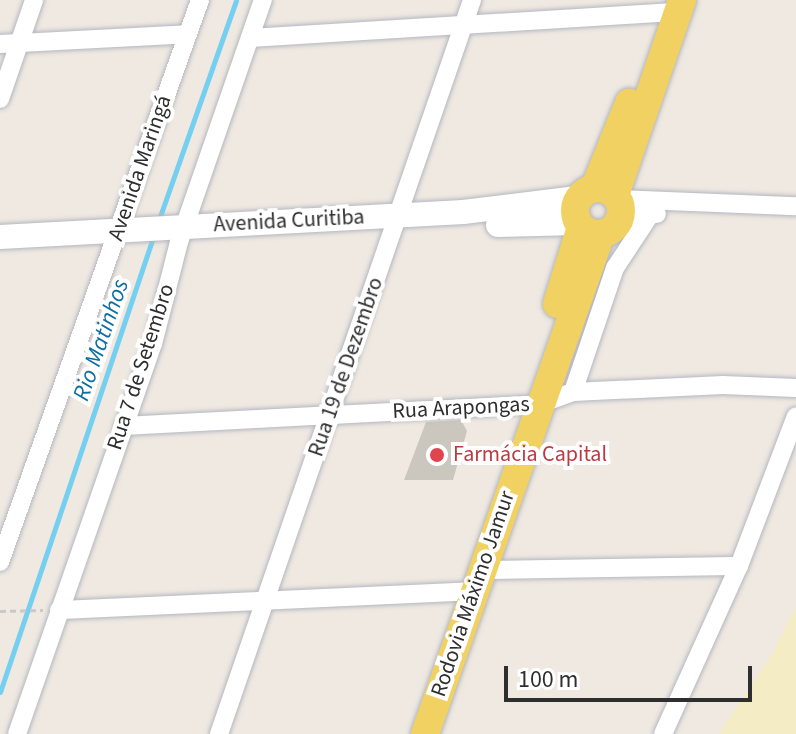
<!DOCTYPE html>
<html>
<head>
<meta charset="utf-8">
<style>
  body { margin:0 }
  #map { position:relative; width:796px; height:734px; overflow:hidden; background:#efe9e1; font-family:"Source Sans 3",sans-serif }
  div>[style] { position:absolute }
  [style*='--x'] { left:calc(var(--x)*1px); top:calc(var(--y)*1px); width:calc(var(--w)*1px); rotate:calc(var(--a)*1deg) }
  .sand>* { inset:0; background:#f3ecc5 }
  .stream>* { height:5px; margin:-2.5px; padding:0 2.5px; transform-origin:2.5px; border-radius:2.5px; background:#75cff0 }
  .building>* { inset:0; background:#cbc7bf }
  .path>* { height:3px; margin-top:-1.5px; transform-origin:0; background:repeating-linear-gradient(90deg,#c9c9c9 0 6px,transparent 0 10px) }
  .roads { filter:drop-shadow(0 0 2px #b4b7c1) drop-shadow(0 0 2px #b4b7c1) }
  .minor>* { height:18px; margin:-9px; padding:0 9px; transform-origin:9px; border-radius:9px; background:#fff }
  .secondary>* { height:24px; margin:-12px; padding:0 12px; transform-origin:12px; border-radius:12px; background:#fff }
  .primary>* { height:28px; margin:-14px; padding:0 14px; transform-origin:14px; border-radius:14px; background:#f2d163 }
  .primary>.ring { margin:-14px; padding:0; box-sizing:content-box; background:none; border:28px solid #f2d163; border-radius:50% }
  .dots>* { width:22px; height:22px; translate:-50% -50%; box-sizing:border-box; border:4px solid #fff; border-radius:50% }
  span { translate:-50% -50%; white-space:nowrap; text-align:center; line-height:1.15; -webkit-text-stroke:8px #fff; paint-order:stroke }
  .street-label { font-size:22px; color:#2e2e2e }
  .health-label { font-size:22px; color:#be3a42 }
  .left { translate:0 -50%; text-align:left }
  .water-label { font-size:24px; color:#0d6fa3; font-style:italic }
  .scale { position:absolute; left:504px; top:666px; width:248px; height:36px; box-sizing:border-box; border:4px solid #2e2e2e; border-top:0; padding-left:10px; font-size:24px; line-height:28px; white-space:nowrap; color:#2e2e2e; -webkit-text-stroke:6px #fff; paint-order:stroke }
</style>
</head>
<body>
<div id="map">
  <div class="sand">
    <div style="clip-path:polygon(796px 606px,796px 734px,719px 734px,773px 652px)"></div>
  </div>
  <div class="stream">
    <div style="--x:158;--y:222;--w:235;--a:-70.6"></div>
    <div style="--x:0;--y:692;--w:482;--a:-71.4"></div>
  </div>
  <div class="building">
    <div style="clip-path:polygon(461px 420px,467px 431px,453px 480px,404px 480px,426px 422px)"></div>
  </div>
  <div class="path">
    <div style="--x:0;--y:611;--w:43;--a:-1.3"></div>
  </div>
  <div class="roads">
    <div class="minor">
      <div style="--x:250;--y:38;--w:429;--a:-3.5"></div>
      <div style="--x:0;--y:44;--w:188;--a:-3"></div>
      <div style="--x:0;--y:99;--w:105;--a:-71"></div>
      <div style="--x:618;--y:199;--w:178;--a:2.3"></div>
      <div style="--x:621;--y:217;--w:36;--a:-5"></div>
      <div style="--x:573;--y:392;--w:131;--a:-71.3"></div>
      <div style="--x:615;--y:268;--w:64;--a:-56.6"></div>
      <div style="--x:123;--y:426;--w:418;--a:-3"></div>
      <div style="--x:540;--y:404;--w:35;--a:-20"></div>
      <div style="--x:573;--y:392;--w:150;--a:-2.7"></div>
      <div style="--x:723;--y:385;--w:73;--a:2.4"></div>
      <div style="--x:0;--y:562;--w:597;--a:-70.41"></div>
      <div style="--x:482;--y:570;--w:257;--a:-0.9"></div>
      <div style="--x:59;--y:610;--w:415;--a:-2.6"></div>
      <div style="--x:17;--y:734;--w:413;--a:-70.8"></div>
      <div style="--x:153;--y:344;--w:105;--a:-75.7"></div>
      <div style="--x:179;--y:242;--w:256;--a:-70.9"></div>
      <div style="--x:219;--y:734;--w:776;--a:-70.98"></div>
      <div style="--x:663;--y:734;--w:184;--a:-65.7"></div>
      <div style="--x:739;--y:566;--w:160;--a:-69.2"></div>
    </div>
    <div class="secondary">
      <div style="--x:498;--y:225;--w:80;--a:-1.4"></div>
      <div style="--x:0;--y:237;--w:464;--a:-3.1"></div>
      <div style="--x:463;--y:212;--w:115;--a:-7"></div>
    </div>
    <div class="primary">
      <div style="--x:595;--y:187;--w:91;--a:-68"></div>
      <div class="ring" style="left:575px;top:188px;width:18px;height:18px"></div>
      <div style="--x:615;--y:195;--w:206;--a:-71"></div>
      <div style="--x:557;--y:304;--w:81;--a:-72.7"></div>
      <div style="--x:425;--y:734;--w:530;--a:-70.61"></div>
    </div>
  </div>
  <div class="dots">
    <div style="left:437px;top:455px;background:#e0444e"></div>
  </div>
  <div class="street-label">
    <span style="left:140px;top:168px;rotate:-71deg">Avenida Maringá</span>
    <span style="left:289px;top:221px;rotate:-3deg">Avenida Curitiba</span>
    <span style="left:141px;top:367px;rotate:-72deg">Rua 7 de Setembro</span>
    <span style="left:346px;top:367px;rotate:-71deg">Rua 19 de Dezembro</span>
    <span style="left:461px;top:408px;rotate:-3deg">Rua Arapongas</span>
    <span style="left:473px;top:594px;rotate:-71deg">Rodovia Máximo Jamur</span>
  </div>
  <div class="health-label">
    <span class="left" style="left:453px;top:455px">Farmácia Capital</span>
  </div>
  <div class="water-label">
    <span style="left:101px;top:340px;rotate:-71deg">Rio Matinhos</span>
  </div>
  <div class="scale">100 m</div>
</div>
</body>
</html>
